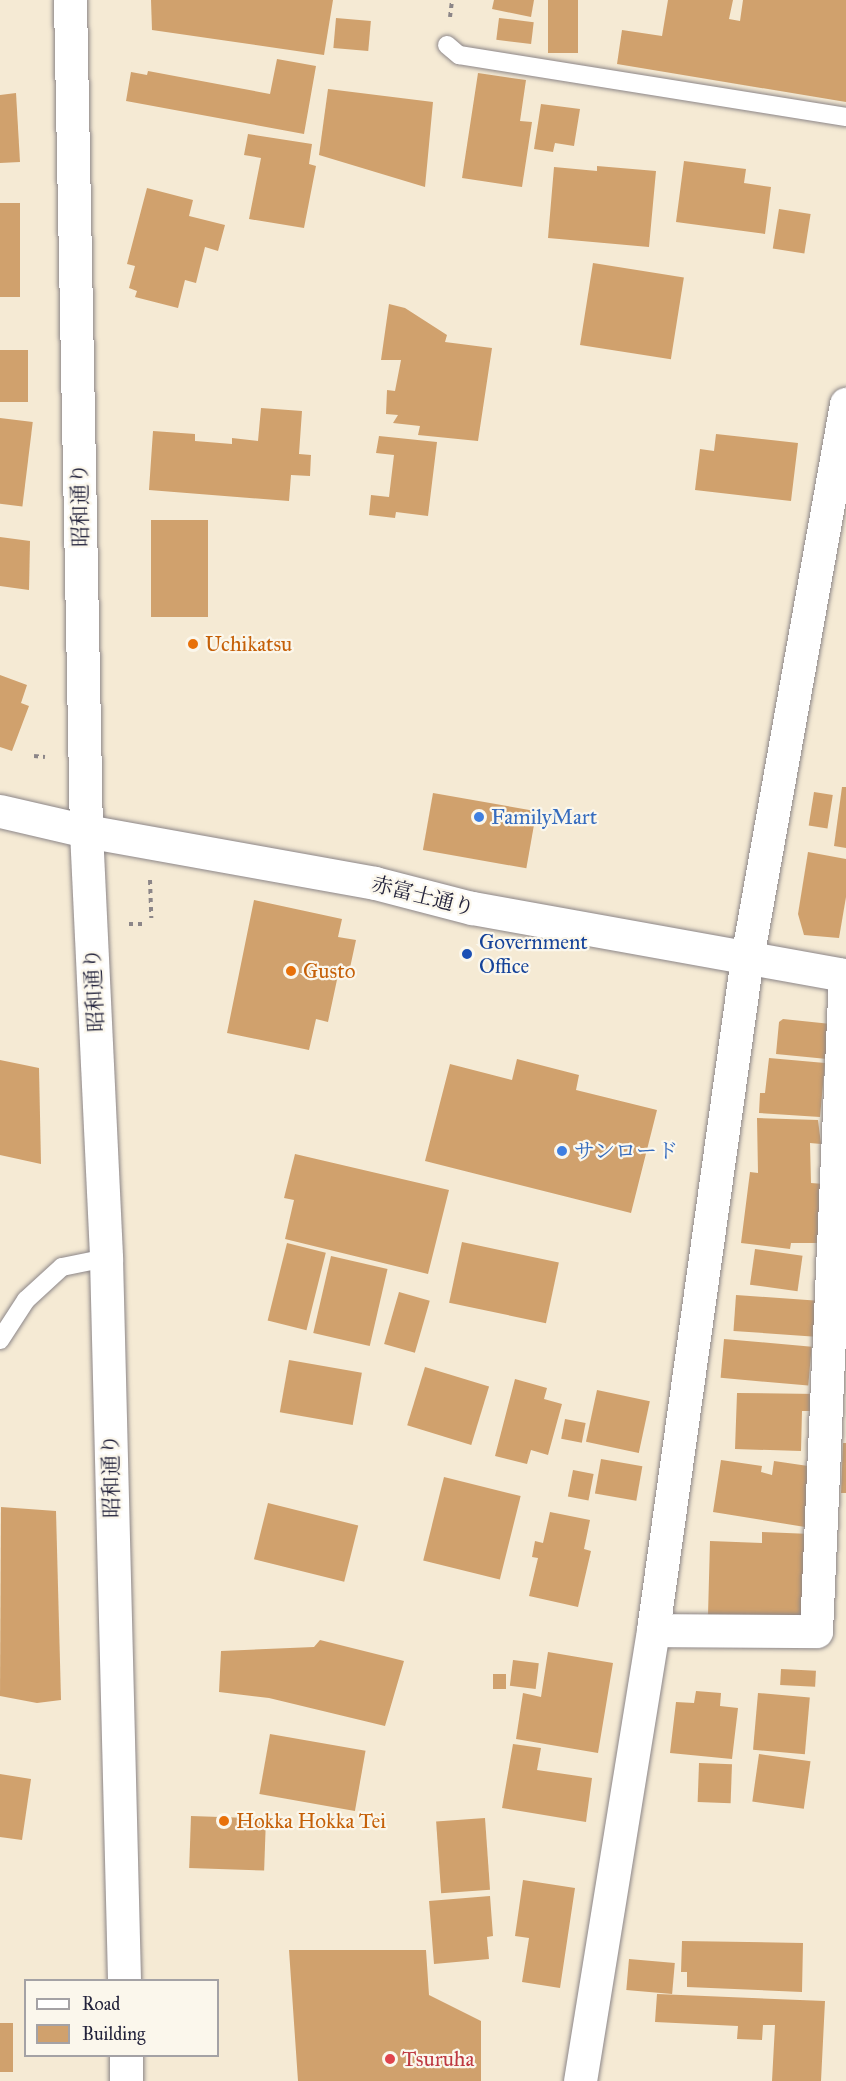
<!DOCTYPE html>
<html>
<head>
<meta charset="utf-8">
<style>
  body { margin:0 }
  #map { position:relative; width:846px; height:2081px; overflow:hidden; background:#f5ead4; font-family:"IM FELL Great Primer","Noto Serif JP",serif }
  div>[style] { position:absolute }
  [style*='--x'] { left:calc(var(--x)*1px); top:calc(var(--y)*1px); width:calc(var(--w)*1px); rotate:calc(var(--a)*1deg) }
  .building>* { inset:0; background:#d0a16d; transform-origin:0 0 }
  .path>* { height:4px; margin-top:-2px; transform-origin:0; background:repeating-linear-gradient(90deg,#8c8688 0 4.5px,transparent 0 9px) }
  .roads { filter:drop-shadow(0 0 2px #8c8688) drop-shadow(0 0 2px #8c8688) }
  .service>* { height:18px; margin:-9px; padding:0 9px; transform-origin:9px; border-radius:9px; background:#fff }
  .minor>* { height:33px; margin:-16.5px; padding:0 16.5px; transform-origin:16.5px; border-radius:16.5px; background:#fff }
  .tertiary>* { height:33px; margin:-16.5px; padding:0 16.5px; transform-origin:16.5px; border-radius:16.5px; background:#fff }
  .dots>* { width:16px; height:16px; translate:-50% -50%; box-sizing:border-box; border:3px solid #fbf7ec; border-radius:50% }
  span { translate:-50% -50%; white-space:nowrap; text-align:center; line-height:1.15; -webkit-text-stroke:4.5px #fbf7ec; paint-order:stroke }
  .street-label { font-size:21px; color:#22223b }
  .food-label { font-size:21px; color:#c56008 }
  .left { translate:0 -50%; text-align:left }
  .shop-label { font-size:21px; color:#366cbe }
  .transit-label { font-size:21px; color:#164399 }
  .health-label { font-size:21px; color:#be3a42 }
  .legend { position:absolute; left:24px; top:1979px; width:195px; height:78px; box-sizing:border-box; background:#fbf7ec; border:2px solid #a4a2a5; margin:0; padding:8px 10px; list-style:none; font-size:18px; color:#22223b }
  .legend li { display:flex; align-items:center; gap:12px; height:30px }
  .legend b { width:30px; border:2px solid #a4a2a5 }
</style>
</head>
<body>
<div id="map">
  <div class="building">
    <div style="clip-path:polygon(151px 0,333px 0,324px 55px,152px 30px)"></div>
    <div style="clip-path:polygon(494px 0,534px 0,531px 17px,492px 9px)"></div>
    <div style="left:548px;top:0;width:30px;height:53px"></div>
    <div style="clip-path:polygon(668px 0,733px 0,729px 19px,740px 21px,743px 0,846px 0,846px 102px,617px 64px,622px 30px,662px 36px)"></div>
    <div style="left:336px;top:18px;width:35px;height:30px;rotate:5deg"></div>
    <div style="left:499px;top:18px;width:35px;height:22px;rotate:7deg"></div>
    <div style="clip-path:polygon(277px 59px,316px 66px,304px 134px,126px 101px,131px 72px,147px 75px,148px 71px,270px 94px)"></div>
    <div style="clip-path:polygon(478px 73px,526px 80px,520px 121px,532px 122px,522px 187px,462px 178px)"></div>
    <div style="clip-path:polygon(328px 89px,433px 102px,425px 187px,319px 155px)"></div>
    <div style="clip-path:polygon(16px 93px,20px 162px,0 163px,0 95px)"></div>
    <div style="clip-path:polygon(541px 104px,580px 109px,574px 146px,555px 143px,553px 152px,534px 149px)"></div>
    <div style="clip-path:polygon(248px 134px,312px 144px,309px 164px,316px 166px,304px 228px,249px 219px,261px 158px,244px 155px)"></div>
    <div style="clip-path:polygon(684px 161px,746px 169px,744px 183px,771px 187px,765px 234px,676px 222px)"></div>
    <div style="clip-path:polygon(597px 166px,656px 171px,649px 247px,548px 238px,554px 167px,597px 171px)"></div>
    <div style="clip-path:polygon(147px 188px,193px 200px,189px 216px,225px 225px,218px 251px,205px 247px,196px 283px,185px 280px,178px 308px,135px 297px,137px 291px,129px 288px,135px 266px,127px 264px)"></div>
    <div style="left:0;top:203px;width:20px;height:94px"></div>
    <div style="left:779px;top:209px;width:32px;height:40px;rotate:9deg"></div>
    <div style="left:593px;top:263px;width:92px;height:83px;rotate:9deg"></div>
    <div style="clip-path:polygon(389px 304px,405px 308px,447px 335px,445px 342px,492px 348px,478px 441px,418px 435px,420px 426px,393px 423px,398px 415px,386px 414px,387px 390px,395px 391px,401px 360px,381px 360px)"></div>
    <div style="left:0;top:350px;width:28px;height:52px"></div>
    <div style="clip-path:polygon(261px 408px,302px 411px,299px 454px,311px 455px,310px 476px,291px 475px,289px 501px,149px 490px,153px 431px,195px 434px,195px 441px,232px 444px,232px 438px,258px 441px)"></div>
    <div style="left:0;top:418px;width:33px;height:85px;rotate:7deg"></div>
    <div style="clip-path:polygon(716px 434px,798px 443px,791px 501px,695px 490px,700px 449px,714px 451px)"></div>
    <div style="clip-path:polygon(379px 436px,437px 442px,428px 516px,396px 512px,395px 518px,369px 515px,371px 495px,389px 497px,394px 455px,376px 453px)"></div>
    <div style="left:151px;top:520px;width:57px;height:97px"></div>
    <div style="clip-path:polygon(0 537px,30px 541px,29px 590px,0 586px)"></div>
    <div style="clip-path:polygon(0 675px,27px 685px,21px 703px,29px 706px,12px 751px,0 747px)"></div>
    <div style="clip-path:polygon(842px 787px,846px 787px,846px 848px,834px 846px)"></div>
    <div style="left:814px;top:792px;width:19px;height:34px;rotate:9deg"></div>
    <div style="left:433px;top:793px;width:105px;height:58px;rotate:10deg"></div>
    <div style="clip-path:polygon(808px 852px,846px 859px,846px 897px,839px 938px,804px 935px,798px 914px)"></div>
    <div style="clip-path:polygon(254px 900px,342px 919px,338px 937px,356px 940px,348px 977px,338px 975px,328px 1022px,316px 1019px,309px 1050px,227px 1033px)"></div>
    <div style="clip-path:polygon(783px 1019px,831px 1024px,827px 1059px,776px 1054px,779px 1022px)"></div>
    <div style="clip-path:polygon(769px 1058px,825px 1063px,820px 1117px,759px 1113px,760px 1093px,765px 1093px)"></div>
    <div style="clip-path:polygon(517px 1059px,579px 1075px,576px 1090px,657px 1110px,631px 1213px,425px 1161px,450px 1064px,512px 1080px)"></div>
    <div style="clip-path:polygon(0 1060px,39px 1068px,41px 1164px,0 1155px)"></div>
    <div style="clip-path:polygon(757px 1118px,818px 1120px,821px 1144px,810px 1143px,811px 1183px,824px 1184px,820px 1243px,791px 1243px,790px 1249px,741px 1243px,750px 1172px,758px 1173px)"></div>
    <div style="clip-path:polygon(295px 1154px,449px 1190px,428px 1274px,285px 1239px,294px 1200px,284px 1198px)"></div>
    <div style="left:462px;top:1242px;width:99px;height:62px;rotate:12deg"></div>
    <div style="left:287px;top:1243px;width:40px;height:80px;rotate:14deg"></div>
    <div style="left:755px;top:1249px;width:48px;height:36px;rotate:8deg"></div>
    <div style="left:331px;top:1256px;width:58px;height:79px;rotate:13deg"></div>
    <div style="left:399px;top:1292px;width:32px;height:54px;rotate:16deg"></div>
    <div style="left:736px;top:1295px;width:82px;height:36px;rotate:4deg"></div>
    <div style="left:724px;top:1339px;width:88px;height:39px;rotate:5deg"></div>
    <div style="left:289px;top:1360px;width:74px;height:53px;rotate:10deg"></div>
    <div style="left:425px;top:1367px;width:67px;height:61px;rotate:17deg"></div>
    <div style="clip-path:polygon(515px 1379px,547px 1388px,544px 1399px,562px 1404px,548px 1455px,531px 1450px,527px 1464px,495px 1456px)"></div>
    <div style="left:597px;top:1390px;width:54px;height:53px;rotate:12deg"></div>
    <div style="clip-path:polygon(737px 1393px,817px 1394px,817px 1411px,802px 1411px,801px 1451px,735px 1449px)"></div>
    <div style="left:565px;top:1419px;width:21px;height:20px;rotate:11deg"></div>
    <div style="clip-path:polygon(843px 1443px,846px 1443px,846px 1493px,841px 1493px)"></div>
    <div style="left:601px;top:1459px;width:42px;height:35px;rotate:10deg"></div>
    <div style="clip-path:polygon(721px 1460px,762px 1466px,761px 1472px,772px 1475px,774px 1461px,815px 1467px,805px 1527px,713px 1512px)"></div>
    <div style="left:573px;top:1470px;width:21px;height:27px;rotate:11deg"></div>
    <div style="left:444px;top:1477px;width:79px;height:86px;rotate:14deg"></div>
    <div style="left:268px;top:1503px;width:93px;height:58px;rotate:14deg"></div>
    <div style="clip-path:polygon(1px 1507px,56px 1511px,61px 1700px,37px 1703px,0 1696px)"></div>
    <div style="clip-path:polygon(550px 1512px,590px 1520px,584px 1549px,591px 1551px,578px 1607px,529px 1596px,538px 1558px,532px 1557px,535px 1541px,543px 1543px)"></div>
    <div style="clip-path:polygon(762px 1532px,811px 1534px,808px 1618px,708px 1615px,710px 1541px,762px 1543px)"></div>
    <div style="clip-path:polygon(320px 1640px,404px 1661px,385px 1726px,269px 1698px,219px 1692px,221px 1651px,314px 1647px)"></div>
    <div style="clip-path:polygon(548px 1652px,613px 1663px,598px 1753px,516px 1739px,523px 1693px,541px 1697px)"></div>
    <div style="left:513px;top:1660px;width:26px;height:26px;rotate:7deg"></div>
    <div style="left:781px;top:1669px;width:35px;height:16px;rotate:3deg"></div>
    <div style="left:493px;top:1674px;width:13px;height:15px"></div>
    <div style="clip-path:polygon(696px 1691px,721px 1693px,720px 1706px,738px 1708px,732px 1759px,670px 1753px,676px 1702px,694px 1703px)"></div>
    <div style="left:758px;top:1693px;width:52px;height:57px;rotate:5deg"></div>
    <div style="left:270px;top:1734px;width:97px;height:61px;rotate:10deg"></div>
    <div style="clip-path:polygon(513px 1744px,541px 1748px,537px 1770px,592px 1778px,586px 1822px,502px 1808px)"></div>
    <div style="left:759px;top:1754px;width:52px;height:48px;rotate:8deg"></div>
    <div style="left:699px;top:1763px;width:33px;height:39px;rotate:2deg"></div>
    <div style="clip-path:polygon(0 1774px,31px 1779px,22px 1840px,0 1837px)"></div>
    <div style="left:191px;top:1816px;width:75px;height:52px;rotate:2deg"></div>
    <div style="left:485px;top:1818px;width:72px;height:49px;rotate:86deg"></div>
    <div style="clip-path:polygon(523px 1880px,575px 1888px,560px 1988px,522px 1982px,529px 1938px,515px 1936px)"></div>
    <div style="clip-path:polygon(490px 1896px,493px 1936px,487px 1937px,489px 1959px,434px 1964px,429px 1901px)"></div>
    <div style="clip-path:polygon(682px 1941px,803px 1943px,802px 1992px,687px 1987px,687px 1972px,681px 1972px)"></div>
    <div style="clip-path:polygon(289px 1950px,426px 1950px,429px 1995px,481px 2021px,481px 2081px,298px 2081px)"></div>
    <div style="left:629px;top:1959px;width:46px;height:31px;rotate:5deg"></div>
    <div style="clip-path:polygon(657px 1994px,825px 2001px,821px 2081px,772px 2081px,775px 2025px,763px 2025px,762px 2040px,737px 2039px,738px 2026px,655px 2022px)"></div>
    <div style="left:0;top:2023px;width:13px;height:49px"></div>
  </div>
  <div class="path">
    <div style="--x:450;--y:17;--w:17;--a:-83"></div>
    <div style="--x:34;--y:756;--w:11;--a:5"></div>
    <div style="--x:150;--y:880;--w:38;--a:88"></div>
    <div style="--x:129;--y:924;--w:14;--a:0"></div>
  </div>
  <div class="roads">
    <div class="service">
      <div style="--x:447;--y:45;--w:16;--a:40"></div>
      <div style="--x:459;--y:55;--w:392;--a:9.1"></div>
      <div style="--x:0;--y:1340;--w:48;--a:-57"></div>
      <div style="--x:26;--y:1300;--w:49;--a:-42.5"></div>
      <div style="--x:62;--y:1267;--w:45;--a:-11.6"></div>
    </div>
    <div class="minor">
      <div style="--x:653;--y:1630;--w:163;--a:0.4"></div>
      <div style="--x:816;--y:1631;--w:657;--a:-87.47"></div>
    </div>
    <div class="tertiary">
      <div style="--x:70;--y:0;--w:831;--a:88.9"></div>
      <div style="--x:86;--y:831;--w:427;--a:87.3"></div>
      <div style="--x:106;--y:1258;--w:722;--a:88.57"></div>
      <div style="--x:0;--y:811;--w:88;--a:13.1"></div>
      <div style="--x:86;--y:831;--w:294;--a:10.2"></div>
      <div style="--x:375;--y:883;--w:100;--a:14.5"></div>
      <div style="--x:472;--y:908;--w:380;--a:10.2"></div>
      <div style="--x:126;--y:2056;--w:25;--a:90"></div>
      <div style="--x:580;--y:2081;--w:457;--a:-80.8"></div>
      <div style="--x:653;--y:1630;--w:679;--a:-82.04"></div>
      <div style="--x:747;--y:958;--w:563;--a:-79.87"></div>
    </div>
  </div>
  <div class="dots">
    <div style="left:193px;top:644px;background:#e8710a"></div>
    <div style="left:479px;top:817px;background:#3f7fe0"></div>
    <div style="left:467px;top:954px;background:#1a4fb4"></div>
    <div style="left:291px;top:971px;background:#e8710a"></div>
    <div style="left:562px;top:1151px;background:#3f7fe0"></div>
    <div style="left:224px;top:1821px;background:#e8710a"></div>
    <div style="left:390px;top:2059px;background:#e0444e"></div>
  </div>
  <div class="street-label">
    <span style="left:80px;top:505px;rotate:-91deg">昭和通り</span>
    <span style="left:423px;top:896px;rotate:14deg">赤富士通り</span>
    <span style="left:94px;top:990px;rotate:-93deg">昭和通り</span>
    <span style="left:111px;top:1476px;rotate:-91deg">昭和通り</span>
  </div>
  <div class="food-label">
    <span class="left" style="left:205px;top:644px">Uchikatsu</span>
    <span class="left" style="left:303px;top:971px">Gusto</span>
    <span class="left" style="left:236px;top:1821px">Hokka Hokka Tei</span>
  </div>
  <div class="shop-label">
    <span class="left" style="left:491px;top:817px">FamilyMart</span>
    <span class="left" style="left:574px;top:1151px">サンロード</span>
  </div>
  <div class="transit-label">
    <span class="left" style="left:479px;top:954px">Government<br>Office</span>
  </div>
  <div class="health-label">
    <span class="left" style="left:402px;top:2059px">Tsuruha</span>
  </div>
  <ul class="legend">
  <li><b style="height:8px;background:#fff"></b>Road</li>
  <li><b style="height:16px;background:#d0a16d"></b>Building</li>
  </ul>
</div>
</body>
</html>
